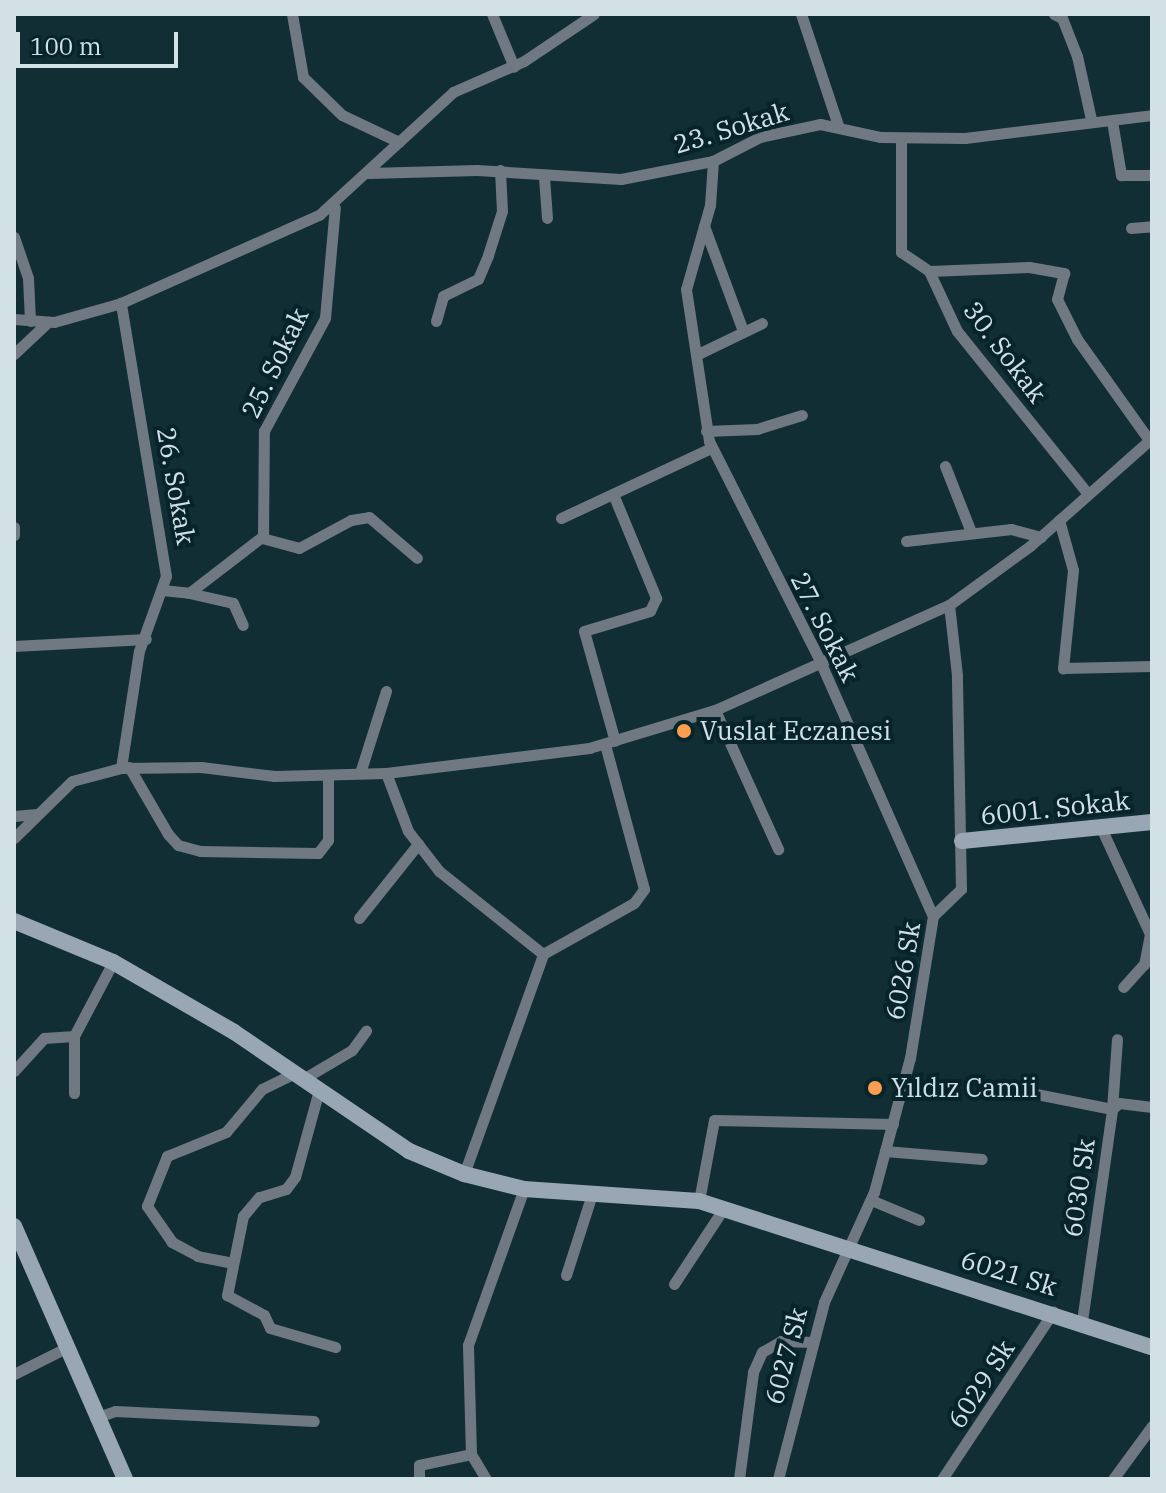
<!DOCTYPE html>
<html>
<head>
<meta charset="utf-8">
<style>
  body { margin:0 }
  #map { position:relative; width:1166px; height:1493px; overflow:hidden; background:#122e35; font-family:"IBM Plex Serif",serif }
  div>[style] { position:absolute }
  [style*='--x'] { left:calc(var(--x)*1px); top:calc(var(--y)*1px); width:calc(var(--w)*1px); rotate:calc(var(--a)*1deg) }
  .street>* { height:11px; margin:-5.5px; padding:0 5.5px; transform-origin:5.5px; border-radius:5.5px; background:#707981 }
  .secondary>* { height:16px; margin:-8px; padding:0 8px; transform-origin:8px; border-radius:8px; background:#99a6b3 }
  .dots>* { width:22px; height:22px; translate:-50% -50%; box-sizing:border-box; border:4px solid #07242b; border-radius:50% }
  span { translate:-50% -50%; white-space:nowrap; text-align:center; line-height:1.15; -webkit-text-stroke:8px #07242b; paint-order:stroke }
  .street-label { font-size:26px; color:#d1e1e6 }
  .poi-label { font-size:26px; color:#d1e1e6 }
  .left { translate:0 -50%; text-align:left }
  .frame { position:absolute; inset:0; border:16px solid #d1e1e6; pointer-events:none }
  .scale { position:absolute; left:16px; top:32px; width:162px; height:36px; box-sizing:border-box; border:4px solid #d1e1e6; border-top:0; padding-left:10px; font-size:24px; line-height:28px; white-space:nowrap; color:#d1e1e6; -webkit-text-stroke:6px #07242b; paint-order:stroke }
</style>
</head>
<body>
<div id="map">
  <div class="street">
    <div style="--x:292;--y:14;--w:64;--a:80.1"></div>
    <div style="--x:303;--y:77;--w:54;--a:44.3"></div>
    <div style="--x:342;--y:115;--w:63;--a:25.3"></div>
    <div style="--x:492;--y:14;--w:57;--a:67.5"></div>
    <div style="--x:801;--y:14;--w:117;--a:71.6"></div>
    <div style="--x:1054;--y:14;--w:9;--a:27"></div>
    <div style="--x:1062;--y:18;--w:41;--a:68.5"></div>
    <div style="--x:1077;--y:56;--w:65;--a:77.5"></div>
    <div style="--x:1112;--y:121;--w:55;--a:80.5"></div>
    <div style="--x:1121;--y:175;--w:31;--a:0"></div>
    <div style="--x:901;--y:139;--w:113;--a:90"></div>
    <div style="--x:901;--y:252;--w:34;--a:34"></div>
    <div style="--x:929;--y:271;--w:66;--a:65"></div>
    <div style="--x:957;--y:331;--w:209;--a:51.2"></div>
    <div style="--x:713;--y:161;--w:44;--a:93.9"></div>
    <div style="--x:710;--y:205;--w:87;--a:105.9"></div>
    <div style="--x:686;--y:289;--w:154;--a:81.4"></div>
    <div style="--x:709;--y:441;--w:244;--a:63.2"></div>
    <div style="--x:819;--y:659;--w:281;--a:66.1"></div>
    <div style="--x:369;--y:173;--w:108;--a:-1.6"></div>
    <div style="--x:477;--y:170;--w:144;--a:3.6"></div>
    <div style="--x:621;--y:179;--w:94;--a:-11.1"></div>
    <div style="--x:713;--y:161;--w:53;--a:-27.1"></div>
    <div style="--x:760;--y:137;--w:61;--a:-12.2"></div>
    <div style="--x:820;--y:124;--w:61;--a:12.2"></div>
    <div style="--x:880;--y:137;--w:85;--a:0.7"></div>
    <div style="--x:965;--y:138;--w:188;--a:-7"></div>
    <div style="--x:544;--y:177;--w:41;--a:85.8"></div>
    <div style="--x:704;--y:226;--w:112;--a:69.6"></div>
    <div style="--x:1131;--y:228;--w:21;--a:-5"></div>
    <div style="--x:14;--y:237;--w:43;--a:71.1"></div>
    <div style="--x:28;--y:278;--w:43;--a:87.3"></div>
    <div style="--x:929;--y:271;--w:100;--a:-2.3"></div>
    <div style="--x:1029;--y:267;--w:36;--a:10"></div>
    <div style="--x:1064;--y:273;--w:27;--a:105"></div>
    <div style="--x:1057;--y:299;--w:45;--a:63.4"></div>
    <div style="--x:1077;--y:339;--w:124;--a:54.5"></div>
    <div style="--x:14;--y:319;--w:40;--a:4.3"></div>
    <div style="--x:54;--y:322;--w:70;--a:-15.8"></div>
    <div style="--x:121;--y:303;--w:217;--a:-24"></div>
    <div style="--x:319;--y:215;--w:182;--a:-42.5"></div>
    <div style="--x:453;--y:92;--w:77;--a:-23.6"></div>
    <div style="--x:524;--y:61;--w:84;--a:-33.9"></div>
    <div style="--x:436;--y:321;--w:26;--a:-74"></div>
    <div style="--x:443;--y:296;--w:39;--a:-26"></div>
    <div style="--x:478;--y:279;--w:26;--a:-67"></div>
    <div style="--x:488;--y:255;--w:46;--a:-72.3"></div>
    <div style="--x:502;--y:211;--w:41;--a:-92.8"></div>
    <div style="--x:14;--y:354;--w:47;--a:-43.3"></div>
    <div style="--x:698;--y:354;--w:71;--a:-25.8"></div>
    <div style="--x:706;--y:431;--w:51;--a:-2.2"></div>
    <div style="--x:757;--y:429;--w:47;--a:-17.3"></div>
    <div style="--x:945;--y:466;--w:71;--a:68.5"></div>
    <div style="--x:613;--y:494;--w:113;--a:67.5"></div>
    <div style="--x:656;--y:598;--w:14;--a:115"></div>
    <div style="--x:650;--y:611;--w:69;--a:163.1"></div>
    <div style="--x:584;--y:631;--w:114;--a:74.3"></div>
    <div style="--x:561;--y:518;--w:166;--a:-25"></div>
    <div style="--x:1059;--y:520;--w:52;--a:74.4"></div>
    <div style="--x:1073;--y:570;--w:99;--a:95.8"></div>
    <div style="--x:1063;--y:668;--w:89;--a:-1.3"></div>
    <div style="--x:14;--y:527;--w:8;--a:90"></div>
    <div style="--x:262;--y:538;--w:38;--a:15"></div>
    <div style="--x:299;--y:548;--w:59;--a:-28.3"></div>
    <div style="--x:351;--y:520;--w:18;--a:-9"></div>
    <div style="--x:369;--y:517;--w:63;--a:40.5"></div>
    <div style="--x:906;--y:541;--w:106;--a:-6.5"></div>
    <div style="--x:1011;--y:529;--w:31;--a:15"></div>
    <div style="--x:162;--y:590;--w:27;--a:6"></div>
    <div style="--x:189;--y:593;--w:93;--a:-37.6"></div>
    <div style="--x:263;--y:536;--w:105;--a:-89.5"></div>
    <div style="--x:264;--y:431;--w:128;--a:-61.6"></div>
    <div style="--x:325;--y:318;--w:111;--a:-84.9"></div>
    <div style="--x:189;--y:593;--w:45;--a:12.8"></div>
    <div style="--x:233;--y:603;--w:24;--a:66"></div>
    <div style="--x:14;--y:646;--w:132;--a:-3"></div>
    <div style="--x:715;--y:710;--w:153;--a:65.6"></div>
    <div style="--x:129;--y:767;--w:78;--a:59.8"></div>
    <div style="--x:168;--y:834;--w:15;--a:48"></div>
    <div style="--x:178;--y:845;--w:23;--a:15"></div>
    <div style="--x:200;--y:851;--w:118;--a:1"></div>
    <div style="--x:318;--y:853;--w:16;--a:-52"></div>
    <div style="--x:328;--y:840;--w:65;--a:-90"></div>
    <div style="--x:121;--y:768;--w:118;--a:-81.3"></div>
    <div style="--x:139;--y:651;--w:80;--a:-70.2"></div>
    <div style="--x:166;--y:576;--w:277;--a:-99.4"></div>
    <div style="--x:360;--y:773;--w:86;--a:-72.4"></div>
    <div style="--x:386;--y:773;--w:62;--a:69.2"></div>
    <div style="--x:408;--y:831;--w:51;--a:52.2"></div>
    <div style="--x:439;--y:871;--w:133;--a:38.6"></div>
    <div style="--x:14;--y:816;--w:23;--a:-5"></div>
    <div style="--x:1102;--y:830;--w:115;--a:65.2"></div>
    <div style="--x:1150;--y:934;--w:31;--a:101"></div>
    <div style="--x:1144;--y:964;--w:31;--a:132"></div>
    <div style="--x:14;--y:838;--w:81;--a:-44.5"></div>
    <div style="--x:72;--y:781;--w:51;--a:-14.9"></div>
    <div style="--x:121;--y:768;--w:80;--a:-0.7"></div>
    <div style="--x:201;--y:767;--w:74;--a:7"></div>
    <div style="--x:274;--y:776;--w:112;--a:-1.5"></div>
    <div style="--x:386;--y:773;--w:205;--a:-7"></div>
    <div style="--x:589;--y:748;--w:132;--a:-16.8"></div>
    <div style="--x:715;--y:710;--w:256;--a:-24.2"></div>
    <div style="--x:949;--y:605;--w:100;--a:-36.1"></div>
    <div style="--x:1030;--y:546;--w:163;--a:-41.5"></div>
    <div style="--x:359;--y:918;--w:95;--a:-51.4"></div>
    <div style="--x:14;--y:1071;--w:45;--a:-47.7"></div>
    <div style="--x:44;--y:1038;--w:30;--a:-4"></div>
    <div style="--x:303;--y:1079;--w:57;--a:-30.6"></div>
    <div style="--x:352;--y:1050;--w:24;--a:-54"></div>
    <div style="--x:1011;--y:1089;--w:103;--a:11.2"></div>
    <div style="--x:1112;--y:1109;--w:70;--a:-85.9"></div>
    <div style="--x:319;--y:1090;--w:90;--a:105.4"></div>
    <div style="--x:295;--y:1177;--w:15;--a:127"></div>
    <div style="--x:286;--y:1189;--w:28;--a:163"></div>
    <div style="--x:259;--y:1197;--w:25;--a:130"></div>
    <div style="--x:243;--y:1216;--w:81;--a:101.4"></div>
    <div style="--x:227;--y:1295;--w:42;--a:28.4"></div>
    <div style="--x:264;--y:1315;--w:14;--a:65"></div>
    <div style="--x:270;--y:1328;--w:68;--a:16.3"></div>
    <div style="--x:74;--y:1093;--w:57;--a:-90"></div>
    <div style="--x:74;--y:1036;--w:84;--a:-62.2"></div>
    <div style="--x:885;--y:1151;--w:97;--a:4.7"></div>
    <div style="--x:464;--y:1174;--w:234;--a:-70.2"></div>
    <div style="--x:543;--y:954;--w:104;--a:-29.3"></div>
    <div style="--x:634;--y:903;--w:17;--a:-54"></div>
    <div style="--x:644;--y:889;--w:150;--a:-105.1"></div>
    <div style="--x:871;--y:1200;--w:52;--a:22.6"></div>
    <div style="--x:699;--y:1201;--w:82;--a:-79.5"></div>
    <div style="--x:714;--y:1120;--w:179;--a:1.3"></div>
    <div style="--x:233;--y:1263;--w:36;--a:-169"></div>
    <div style="--x:198;--y:1256;--w:30;--a:-152"></div>
    <div style="--x:172;--y:1242;--w:44;--a:-124.8"></div>
    <div style="--x:147;--y:1206;--w:54;--a:-68.2"></div>
    <div style="--x:167;--y:1156;--w:64;--a:-22.1"></div>
    <div style="--x:226;--y:1132;--w:56;--a:-50.1"></div>
    <div style="--x:262;--y:1089;--w:37;--a:-26"></div>
    <div style="--x:566;--y:1275;--w:85;--a:-72.2"></div>
    <div style="--x:674;--y:1284;--w:90;--a:-56.8"></div>
    <div style="--x:1082;--y:1321;--w:214;--a:-81.9"></div>
    <div style="--x:1112;--y:1109;--w:9;--a:-41"></div>
    <div style="--x:1119;--y:1103;--w:33;--a:7"></div>
    <div style="--x:14;--y:1374;--w:60;--a:-26.6"></div>
    <div style="--x:95;--y:1418;--w:21;--a:-19"></div>
    <div style="--x:115;--y:1411;--w:199;--a:2.9"></div>
    <div style="--x:419;--y:1479;--w:14;--a:-90"></div>
    <div style="--x:419;--y:1465;--w:53;--a:-11.9"></div>
    <div style="--x:486;--y:1479;--w:29;--a:-121"></div>
    <div style="--x:471;--y:1454;--w:109;--a:-91.6"></div>
    <div style="--x:468;--y:1345;--w:166;--a:-70.3"></div>
    <div style="--x:739;--y:1479;--w:108;--a:-82.5"></div>
    <div style="--x:753;--y:1372;--w:22;--a:-66"></div>
    <div style="--x:762;--y:1352;--w:22;--a:-30"></div>
    <div style="--x:781;--y:1341;--w:32;--a:2"></div>
    <div style="--x:778;--y:1479;--w:183;--a:-75.4"></div>
    <div style="--x:824;--y:1302;--w:121;--a:-65.6"></div>
    <div style="--x:874;--y:1192;--w:139;--a:-75"></div>
    <div style="--x:910;--y:1058;--w:144;--a:-80.8"></div>
    <div style="--x:933;--y:916;--w:39;--a:-44"></div>
    <div style="--x:961;--y:889;--w:214;--a:-91.1"></div>
    <div style="--x:957;--y:675;--w:70;--a:-96.5"></div>
    <div style="--x:942;--y:1479;--w:201;--a:-56.4"></div>
    <div style="--x:1113;--y:1479;--w:66;--a:-53.7"></div>
  </div>
  <div class="secondary">
    <div style="--x:962;--y:841;--w:191;--a:-5.7"></div>
    <div style="--x:14;--y:921;--w:107;--a:22.5"></div>
    <div style="--x:113;--y:962;--w:140;--a:30"></div>
    <div style="--x:234;--y:1032;--w:212;--a:34.2"></div>
    <div style="--x:409;--y:1151;--w:60;--a:22.7"></div>
    <div style="--x:464;--y:1174;--w:62;--a:14"></div>
    <div style="--x:524;--y:1189;--w:175;--a:3.9"></div>
    <div style="--x:699;--y:1201;--w:476;--a:17.9"></div>
    <div style="--x:14;--y:1226;--w:276;--a:66.3"></div>
  </div>
  <div class="dots">
    <div style="left:684px;top:731px;background:#fb9e50"></div>
    <div style="left:875px;top:1088px;background:#fb9e50"></div>
  </div>
  <div class="street-label">
    <span style="left:731px;top:128px;rotate:-17deg">23. Sokak</span>
    <span style="left:1005px;top:352px;rotate:53deg">30. Sokak</span>
    <span style="left:275px;top:363px;rotate:-64deg">25. Sokak</span>
    <span style="left:176px;top:486px;rotate:80deg">26. Sokak</span>
    <span style="left:825px;top:627px;rotate:63deg">27. Sokak</span>
    <span style="left:1055px;top:808px;rotate:-6deg">6001. Sokak</span>
    <span style="left:903px;top:971px;rotate:-80deg">6026 Sk</span>
    <span style="left:1079px;top:1188px;rotate:-82deg">6030 Sk</span>
    <span style="left:1009px;top:1273px;rotate:17deg">6021 Sk</span>
    <span style="left:786px;top:1356px;rotate:-75deg">6027 Sk</span>
    <span style="left:981px;top:1384px;rotate:-57deg">6029 Sk</span>
  </div>
  <div class="poi-label">
    <span class="left" style="left:700px;top:731px">Vuslat Eczanesi</span>
    <span class="left" style="left:891px;top:1088px">Yıldız Camii</span>
  </div>
  <div class="frame"></div>
  <div class="scale">100 m</div>
</div>
</body>
</html>
